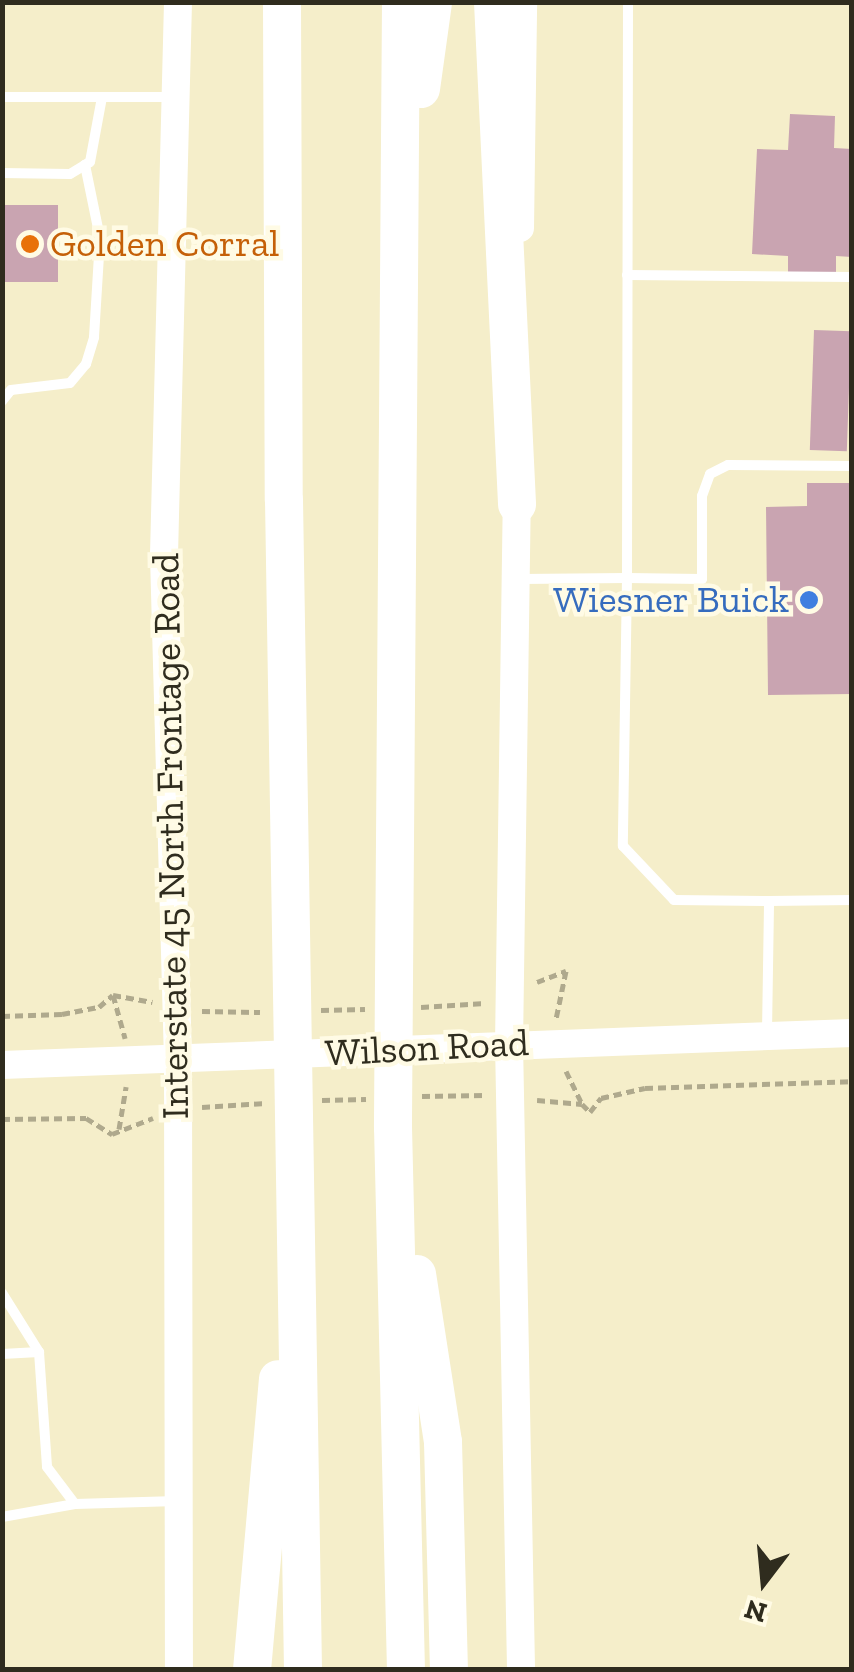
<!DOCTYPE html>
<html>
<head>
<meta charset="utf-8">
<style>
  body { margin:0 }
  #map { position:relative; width:854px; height:1672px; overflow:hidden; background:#f5eeca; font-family:"Zilla Slab",serif }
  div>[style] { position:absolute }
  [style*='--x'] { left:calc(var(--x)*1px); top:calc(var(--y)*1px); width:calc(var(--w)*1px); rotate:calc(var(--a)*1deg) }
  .building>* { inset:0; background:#c9a4b1; transform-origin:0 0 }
  .path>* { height:5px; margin-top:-2.5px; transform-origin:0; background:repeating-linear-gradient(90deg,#afa98d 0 8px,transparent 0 13px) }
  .lane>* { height:10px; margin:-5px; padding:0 5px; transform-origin:5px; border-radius:5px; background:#fff }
  .secondary>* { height:28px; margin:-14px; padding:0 14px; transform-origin:14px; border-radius:14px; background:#fff }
  .highway>* { height:38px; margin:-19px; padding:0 19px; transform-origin:19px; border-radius:19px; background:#fff }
  .dots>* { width:28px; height:28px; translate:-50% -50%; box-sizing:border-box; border:5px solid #fffbe5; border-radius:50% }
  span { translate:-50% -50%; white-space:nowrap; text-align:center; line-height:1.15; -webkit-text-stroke:9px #fffbe5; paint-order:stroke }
  .food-label { font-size:38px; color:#c56008 }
  .left { translate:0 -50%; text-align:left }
  .shop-label { font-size:38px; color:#366cbe }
  .right { translate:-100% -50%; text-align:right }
  .street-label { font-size:38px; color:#2f2c1e }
  .frame { position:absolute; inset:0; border:5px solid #2f2c1e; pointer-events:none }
  .north { position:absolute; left:714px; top:1532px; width:100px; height:100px; -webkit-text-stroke:8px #fffbe5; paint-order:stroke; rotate:196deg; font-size:28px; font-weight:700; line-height:40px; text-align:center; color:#2f2c1e }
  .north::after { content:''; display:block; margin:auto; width:35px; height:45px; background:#2f2c1e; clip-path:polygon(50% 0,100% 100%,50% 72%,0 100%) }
</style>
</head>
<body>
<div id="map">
  <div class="building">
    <div style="clip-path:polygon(790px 114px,835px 116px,834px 148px,852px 149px,852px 257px,836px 256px,836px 274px,788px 272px,788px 256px,752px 254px,757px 149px,788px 150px)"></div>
    <div style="left:58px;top:205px;width:77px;height:56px;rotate:90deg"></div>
    <div style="left:814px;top:330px;width:37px;height:120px;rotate:2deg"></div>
    <div style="clip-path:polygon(807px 483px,852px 483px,852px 694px,768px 695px,766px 507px,807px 506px)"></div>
  </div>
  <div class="path">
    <div style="--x:537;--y:982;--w:31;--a:-21"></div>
    <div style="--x:566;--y:971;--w:49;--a:101.8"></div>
    <div style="--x:113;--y:995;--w:40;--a:10"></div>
    <div style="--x:421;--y:1007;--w:64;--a:-3.6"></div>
    <div style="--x:321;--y:1010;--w:44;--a:-1.3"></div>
    <div style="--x:202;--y:1011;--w:58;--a:1"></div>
    <div style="--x:2;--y:1016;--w:60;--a:-1.9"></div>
    <div style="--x:62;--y:1014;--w:38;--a:-11"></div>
    <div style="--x:99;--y:1007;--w:18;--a:-41"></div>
    <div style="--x:113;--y:995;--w:45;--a:74.4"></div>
    <div style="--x:566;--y:1071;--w:37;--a:64"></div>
    <div style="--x:422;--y:1096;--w:64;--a:-0.9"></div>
    <div style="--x:322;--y:1100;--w:44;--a:-1.3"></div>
    <div style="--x:537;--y:1100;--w:45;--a:5.1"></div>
    <div style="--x:582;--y:1104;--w:11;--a:45"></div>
    <div style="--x:590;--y:1112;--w:18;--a:-52"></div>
    <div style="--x:601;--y:1098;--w:45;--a:-12.8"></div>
    <div style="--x:645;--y:1088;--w:207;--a:-1.9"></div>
    <div style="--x:202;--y:1107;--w:64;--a:-3.6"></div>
    <div style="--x:2;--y:1119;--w:84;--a:-0.7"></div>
    <div style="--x:86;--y:1118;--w:31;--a:32"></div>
    <div style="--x:112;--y:1134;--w:44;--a:-21.3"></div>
    <div style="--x:119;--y:1129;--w:43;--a:-80.5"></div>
  </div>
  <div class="lane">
    <div style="--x:628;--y:2;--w:576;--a:90.1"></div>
    <div style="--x:627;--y:578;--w:75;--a:0.8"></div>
    <div style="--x:702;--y:579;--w:83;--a:-90"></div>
    <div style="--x:702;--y:496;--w:23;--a:-70"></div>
    <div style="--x:710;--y:474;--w:20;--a:-27"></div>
    <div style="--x:728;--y:465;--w:124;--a:0.5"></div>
    <div style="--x:2;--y:97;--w:172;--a:0"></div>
    <div style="--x:2;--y:173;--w:68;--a:0.8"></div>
    <div style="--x:70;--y:174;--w:23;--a:-31"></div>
    <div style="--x:90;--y:162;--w:66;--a:-79.5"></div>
    <div style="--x:627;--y:275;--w:225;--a:0.5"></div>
    <div style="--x:2;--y:401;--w:14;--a:-51"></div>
    <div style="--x:11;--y:390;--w:59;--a:-6.8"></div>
    <div style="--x:70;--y:383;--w:25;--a:-50"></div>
    <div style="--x:86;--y:364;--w:28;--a:-73"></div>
    <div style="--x:94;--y:337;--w:99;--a:-86.5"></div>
    <div style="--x:100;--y:238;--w:75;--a:-101.6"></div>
    <div style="--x:520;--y:579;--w:107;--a:-0.5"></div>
    <div style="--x:627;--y:578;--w:268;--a:90.9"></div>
    <div style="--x:623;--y:846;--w:74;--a:46.6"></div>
    <div style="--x:674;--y:900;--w:95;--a:0.6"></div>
    <div style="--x:767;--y:1032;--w:131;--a:-89.1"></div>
    <div style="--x:769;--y:901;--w:83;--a:-0.7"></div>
    <div style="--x:2;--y:1293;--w:70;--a:57.9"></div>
    <div style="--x:39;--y:1352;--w:115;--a:86"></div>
    <div style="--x:47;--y:1467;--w:46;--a:52.9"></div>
    <div style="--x:2;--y:1354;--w:37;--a:-3"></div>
    <div style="--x:2;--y:1517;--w:74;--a:-10.1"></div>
    <div style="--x:75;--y:1504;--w:102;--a:-1.7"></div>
  </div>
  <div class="secondary">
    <div style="--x:178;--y:2;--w:554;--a:91.45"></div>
    <div style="--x:164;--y:556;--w:504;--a:88.41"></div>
    <div style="--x:178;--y:1060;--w:610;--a:89.91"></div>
    <div style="--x:520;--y:228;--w:226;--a:-89.2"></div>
    <div style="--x:517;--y:486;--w:557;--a:90.82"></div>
    <div style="--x:509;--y:1043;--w:627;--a:88.9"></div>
    <div style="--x:2;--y:1065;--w:851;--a:-2.16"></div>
  </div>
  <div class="highway">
    <div style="--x:282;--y:2;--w:498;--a:89.8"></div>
    <div style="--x:284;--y:500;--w:1170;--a:89.07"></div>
    <div style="--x:401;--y:2;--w:1125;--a:90.41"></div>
    <div style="--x:393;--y:1127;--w:543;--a:88.63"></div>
    <div style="--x:493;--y:2;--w:503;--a:87.26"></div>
    <div style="--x:421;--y:89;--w:88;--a:-82.1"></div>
    <div style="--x:417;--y:1274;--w:170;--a:81.2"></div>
    <div style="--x:443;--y:1442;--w:228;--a:88.5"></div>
    <div style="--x:252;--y:1670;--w:292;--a:-84.9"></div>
  </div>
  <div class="dots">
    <div style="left:30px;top:244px;background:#e8710a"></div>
    <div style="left:809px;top:600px;background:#3f7fe0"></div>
  </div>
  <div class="food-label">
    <span class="left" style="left:50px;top:244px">Golden Corral</span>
  </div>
  <div class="shop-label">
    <span class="right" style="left:789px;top:600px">Wiesner Buick</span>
  </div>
  <div class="street-label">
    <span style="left:171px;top:836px;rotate:-91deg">Interstate 45 North Frontage Road</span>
    <span style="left:427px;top:1048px;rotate:-3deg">Wilson Road</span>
  </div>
  <div class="frame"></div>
  <div class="north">N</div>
</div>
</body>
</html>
